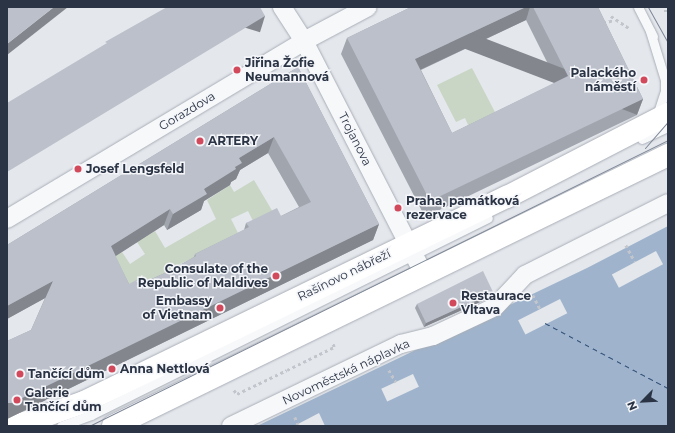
<!DOCTYPE html>
<html>
<head>
<meta charset="utf-8">
<style>
  body { margin:0 }
  #map { position:relative; width:675px; height:433px; overflow:hidden; background:#e4e7ec; font-family:Montserrat,sans-serif }
  div>[style] { position:absolute }
  [style*='--x'] { left:calc(var(--x)*1px); top:calc(var(--y)*1px); width:calc(var(--w)*1px); rotate:calc(var(--a)*1deg) }
  .green>* { inset:0; background:#c9d6c5 }
  .water>* { inset:0; background:#9fb4cc }
  .pier>* { inset:0; background:#e4e7ec; transform-origin:0 0 }
  .ferry>* { height:1px; margin-top:-0.5px; transform-origin:0; background:repeating-linear-gradient(90deg,#34527a 0 5px,transparent 0 9px) }
  .path>* { height:2.5px; margin-top:-1.25px; transform-origin:0; background:repeating-linear-gradient(90deg,#c2c5cb 0 3px,transparent 0 6px) }
  .roads { filter:drop-shadow(0 0 1px #a9aeb7) drop-shadow(0 0 1px #a9aeb7) }
  .lane>* { height:9px; margin:-4.5px; padding:0 4.5px; transform-origin:4.5px; border-radius:4.5px; background:#f7f8fa }
  .street>* { height:18px; margin:-9px; padding:0 9px; transform-origin:9px; border-radius:9px; background:#f7f8fa }
  .secondary>* { height:22px; margin:-11px; padding:0 11px; transform-origin:11px; border-radius:11px; background:#fff }
  .tram>* { height:1px; margin:-0.5px; padding:0 0.5px; transform-origin:0.5px; border-radius:0.5px; background:#7d8696 }
  .wall>* { inset:0; background:#a1a5ae }
  .shaded-wall>* { inset:0; background:#83868d; transform-origin:0 0 }
  .building>* { inset:0; background:#bbc0ca }
  .dots>* { width:11px; height:11px; translate:-50% -50%; box-sizing:border-box; border:2px solid #f4f6f9; border-radius:50% }
  span { translate:-50% -50%; white-space:nowrap; text-align:center; line-height:1.15; -webkit-text-stroke:3px #f4f6f9; paint-order:stroke }
  .poi-label { font-size:12px; color:#2b3445; font-weight:700 }
  .left { translate:0 -50%; text-align:left }
  .right { translate:-100% -50%; text-align:right }
  .street-label { font-size:12px; color:#2b3445 }
  .frame { position:absolute; inset:0; border:8px solid #2b3445; pointer-events:none }
  .north { position:absolute; left:623px; top:381px; width:40px; height:40px; -webkit-text-stroke:3px #f4f6f9; paint-order:stroke; rotate:246deg; font-size:11px; font-weight:700; line-height:16px; text-align:center; color:#2b3445 }
  .north::after { content:''; display:block; margin:auto; width:14px; height:18px; background:#2b3445; clip-path:polygon(50% 0,100% 100%,50% 72%,0 100%) }
</style>
</head>
<body>
<div id="map">
  <div class="green">
    <div style="clip-path:polygon(472px 68px,496px 114px,469px 127px,465px 118px,456px 122px,437px 85px)"></div>
    <div style="clip-path:polygon(254px 180px,277px 219px,258px 231px,248px 211px,231px 219px,244px 245px,228px 241px,174px 267px,179px 277px,138px 302px,128px 283px,117px 289px,103px 264px,122px 252px,130px 264px,145px 254px,137px 242px,155px 231px,165px 248px,216px 219px,207px 200px,230px 185px,234px 192px)"></div>
  </div>
  <div class="water">
    <div style="clip-path:polygon(668px 226px,668px 426px,257px 426px,587px 268px)"></div>
  </div>
  <div class="pier">
    <div style="left:656px;top:251px;width:15px;height:50px;rotate:62deg"></div>
    <div style="left:560px;top:299px;width:16px;height:47px;rotate:63deg"></div>
    <div style="left:413px;top:374px;width:14px;height:35px;rotate:65deg"></div>
    <div style="clip-path:polygon(319px 413px,325px 426px,293px 426px,298px 424px)"></div>
  </div>
  <div class="ferry">
    <div style="--x:545;--y:323;--w:139;--a:27.9"></div>
  </div>
  <div class="path">
    <div style="--x:664;--y:11;--w:4;--a:0"></div>
    <div style="--x:611;--y:16;--w:23;--a:34"></div>
    <div style="--x:603;--y:23;--w:11;--a:-15"></div>
    <div style="--x:626;--y:245;--w:19;--a:62"></div>
    <div style="--x:533;--y:295;--w:16;--a:63"></div>
    <div style="--x:389;--y:370;--w:14;--a:60"></div>
    <div style="--x:234;--y:390;--w:5;--a:53"></div>
    <div style="--x:237;--y:394;--w:55;--a:-25.6"></div>
    <div style="--x:287;--y:370;--w:52;--a:-26.1"></div>
    <div style="--x:334;--y:347;--w:5;--a:-112"></div>
    <div style="--x:295;--y:417;--w:8;--a:67"></div>
  </div>
  <div class="roads">
    <div class="lane">
      <div style="--x:638;--y:7;--w:33;--a:63"></div>
      <div style="--x:650;--y:31;--w:51;--a:73"></div>
      <div style="--x:665;--y:80;--w:11;--a:90"></div>
      <div style="--x:665;--y:91;--w:26;--a:108"></div>
      <div style="--x:642;--y:139;--w:29;--a:-25"></div>
      <div style="--x:61;--y:426;--w:32;--a:-20"></div>
      <div style="--x:91;--y:415;--w:443;--a:-26.4"></div>
    </div>
    <div class="street">
      <div style="--x:282;--y:7;--w:40;--a:57.1"></div>
      <div style="--x:304;--y:41;--w:262;--a:62.8"></div>
      <div style="--x:7;--y:219;--w:346;--a:-30.9"></div>
      <div style="--x:304;--y:41;--w:72;--a:-28"></div>
      <div style="--x:231;--y:426;--w:189;--a:-25.8"></div>
      <div style="--x:401;--y:344;--w:33;--a:-14"></div>
      <div style="--x:433;--y:336;--w:68;--a:-25.1"></div>
      <div style="--x:495;--y:307;--w:44;--a:-46.8"></div>
      <div style="--x:525;--y:275;--w:160;--a:-26.7"></div>
    </div>
    <div class="secondary">
      <div style="--x:16;--y:426;--w:72;--a:-19.4"></div>
      <div style="--x:84;--y:402;--w:470;--a:-25.9"></div>
      <div style="--x:507;--y:197;--w:181;--a:-27.3"></div>
      <div style="--x:113;--y:426;--w:618;--a:-26.03"></div>
    </div>
  </div>
  <div class="tram">
    <div style="--x:648;--y:7;--w:41;--a:60.9"></div>
    <div style="--x:645;--y:148;--w:35;--a:-49"></div>
    <div style="--x:89;--y:426;--w:646;--a:-26.29"></div>
  </div>
  <div class="wall">
    <div style="clip-path:polygon(evenodd,411px 7px,598px 7px,643px 99px,637px 115px,425px 217px,341px 54px,347px 38px,411px 7px,526px 20px,557px 82px,452px 133px,421px 70px,526px 20px)"></div>
    <div style="clip-path:polygon(evenodd,298px 67px,379px 224px,373px 240px,7px 419px,7px 341px,31px 330px,45px 298px,7px 319px,7px 245px,298px 67px,268px 153px,299px 207px,281px 216px,246px 223px,244px 230px,195px 254px,194px 257px,169px 271px,143px 283px,129px 284px,115px 256px,164px 225px,167px 230px,201px 210px,204px 201px,230px 185px,231px 182px,236px 179px,240px 170px,268px 153px)"></div>
    <div style="clip-path:polygon(491px 296px,489px 298px,424px 327px,415px 308px,417px 304px)"></div>
  </div>
  <div class="shaded-wall">
    <div style="clip-path:polygon(54px 7px,68px 7px,7px 55px,7px 44px)"></div>
    <div style="clip-path:polygon(526px 7px,530px 7px,526px 20px,409px 75px,415px 59px)"></div>
    <div style="left:265px;top:16px;width:17px;height:301px;rotate:107deg"></div>
    <div style="left:643px;top:99px;width:17px;height:236px;rotate:111deg"></div>
    <div style="clip-path:polygon(274px 137px,268px 153px,240px 170px,236px 179px,231px 182px,230px 185px,204px 201px,201px 210px,167px 230px,173px 214px,204px 189px,239px 158px)"></div>
    <div style="clip-path:polygon(170px 209px,164px 225px,105px 263px,111px 246px)"></div>
    <div style="clip-path:polygon(379px 224px,373px 240px,7px 419px,7px 403px)"></div>
    <div style="clip-path:polygon(53px 281px,47px 297px,7px 319px,7px 306px)"></div>
    <div style="clip-path:polygon(493px 292px,491px 296px,489px 298px,424px 327px,426px 323px)"></div>
  </div>
  <div class="building">
    <div style="clip-path:polygon(7px 7px,54px 7px,7px 44px)"></div>
    <div style="clip-path:polygon(167px 7px,260px 7px,265px 16px,7px 172px,7px 103px,107px 43px,105px 42px)"></div>
    <div style="clip-path:polygon(411px 7px,526px 7px,415px 59px,452px 133px,568px 76px,533px 7px,598px 7px,643px 99px,430px 201px,347px 38px)"></div>
    <div style="clip-path:polygon(evenodd,298px 67px,379px 224px,12px 403px,7px 403px,7px 341px,31px 330px,53px 281px,7px 306px,7px 245px,298px 67px,274px 137px,311px 202px,281px 216px,277px 208px,246px 223px,249px 227px,195px 254px,196px 256px,169px 271px,143px 283px,140px 278px,129px 284px,111px 246px,170px 209px,173px 214px,207px 194px,204px 189px,236px 169px,235px 167px,242px 163px,239px 158px,274px 137px)"></div>
    <div style="clip-path:polygon(483px 271px,493px 292px,490px 294px,426px 323px,417px 304px)"></div>
  </div>
  <div class="dots">
    <div style="left:237px;top:70px;background:#d1495b"></div>
    <div style="left:644px;top:80px;background:#d1495b"></div>
    <div style="left:200px;top:141px;background:#d1495b"></div>
    <div style="left:78px;top:169px;background:#d1495b"></div>
    <div style="left:398px;top:208px;background:#d1495b"></div>
    <div style="left:276px;top:276px;background:#d1495b"></div>
    <div style="left:453px;top:303px;background:#d1495b"></div>
    <div style="left:220px;top:308px;background:#d1495b"></div>
    <div style="left:112px;top:369px;background:#d1495b"></div>
    <div style="left:20px;top:374px;background:#d1495b"></div>
    <div style="left:17px;top:400px;background:#d1495b"></div>
  </div>
  <div class="poi-label">
    <span class="left" style="left:245px;top:70px">Jiřina Žofie<br>Neumannová</span>
    <span class="right" style="left:636px;top:80px">Palackého<br>náměstí</span>
    <span class="left" style="left:208px;top:141px">ARTERY</span>
    <span class="left" style="left:86px;top:169px">Josef Lengsfeld</span>
    <span class="left" style="left:406px;top:208px">Praha, památková<br>rezervace</span>
    <span class="right" style="left:268px;top:276px">Consulate of the<br>Republic of Maldives</span>
    <span class="left" style="left:461px;top:303px">Restaurace<br>Vltava</span>
    <span class="right" style="left:212px;top:308px">Embassy<br>of Vietnam</span>
    <span class="left" style="left:120px;top:369px">Anna Nettlová</span>
    <span class="left" style="left:28px;top:374px">Tančící dům</span>
    <span class="left" style="left:25px;top:400px">Galerie<br>Tančící dům</span>
  </div>
  <div class="street-label">
    <span style="left:187px;top:111px;rotate:-31deg">Gorazdova</span>
    <span style="left:355px;top:139px;rotate:63deg">Trojanova</span>
    <span style="left:344px;top:275px;rotate:-26deg">Rašínovo nábřeží</span>
    <span style="left:346px;top:372px;rotate:-25deg">Novoměstská náplavka</span>
  </div>
  <div class="frame"></div>
  <div class="north">N</div>
</div>
</body>
</html>
